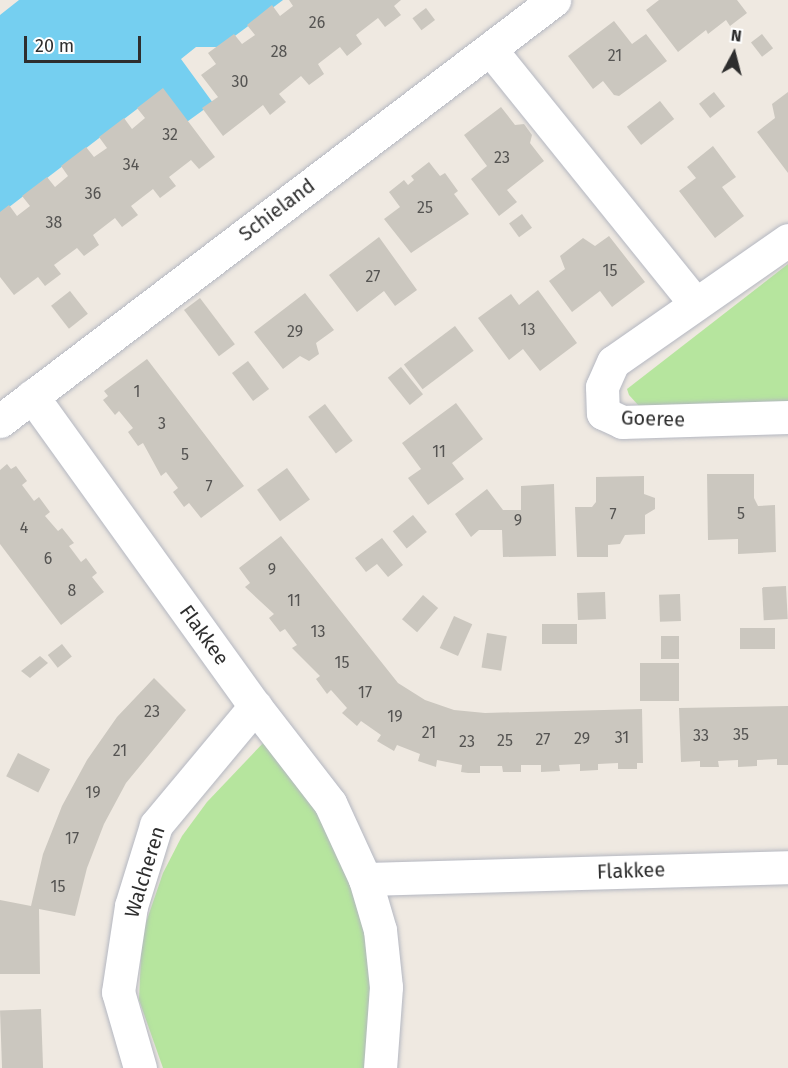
<!DOCTYPE html>
<html>
<head>
<meta charset="utf-8">
<style>
  body { margin:0 }
  #map { position:relative; width:788px; height:1068px; overflow:hidden; background:#efe9e1; font-family:"Fira Sans",sans-serif }
  div>[style] { position:absolute }
  [style*='--x'] { left:calc(var(--x)*1px); top:calc(var(--y)*1px); width:calc(var(--w)*1px); rotate:calc(var(--a)*1deg) }
  .green>* { inset:0; background:#b6e59e }
  .water>* { inset:0; background:#75cff0 }
  .building>* { inset:0; background:#cbc7bf; transform-origin:0 0 }
  .roads { filter:drop-shadow(0 0 2px #b4b7c1) drop-shadow(0 0 2px #b4b7c1) }
  .street>* { height:33px; margin:-16.5px; padding:0 16.5px; transform-origin:16.5px; border-radius:16.5px; background:#fff }
  span { translate:-50% -50%; white-space:nowrap; text-align:center; line-height:1.15; -webkit-text-stroke:5px #fff; paint-order:stroke }
  .number-label { font-size:16px; color:#555452 }
  .number-label span { -webkit-text-stroke-width:0 }
  .street-label { font-size:20px; color:#2e2e2e }
  .north { position:absolute; left:704px; top:24px; width:60px; height:60px; -webkit-text-stroke:4px #fff; paint-order:stroke; rotate:7deg; font-size:16px; font-weight:700; line-height:24px; text-align:center; color:#2e2e2e }
  .north::after { content:''; display:block; margin:auto; width:21px; height:27px; background:#2e2e2e; clip-path:polygon(50% 0,100% 100%,50% 72%,0 100%) }
  .scale { position:absolute; left:24px; top:36px; width:117px; height:27px; box-sizing:border-box; border:3px solid #2e2e2e; border-top:0; padding-left:8px; font-size:18px; line-height:21px; white-space:nowrap; color:#2e2e2e; -webkit-text-stroke:4px #fff; paint-order:stroke }
</style>
</head>
<body>
<div id="map">
  <div class="green">
    <div style="clip-path:polygon(788px 264px,788px 403px,639px 406px,629px 395px,627px 389px)"></div>
    <div style="clip-path:polygon(266px 740px,307px 795px,359px 886px,371px 946px,369px 1068px,163px 1068px,139px 1000px,142px 934px,163px 873px,182px 836px,207px 802px)"></div>
  </div>
  <div class="water">
    <div style="clip-path:polygon(19px 0,283px 0,220px 47px,196px 47px,181px 59px,213px 103px,184px 124px,158px 93px,0 214px,0 15px)"></div>
  </div>
  <div class="building">
    <div style="clip-path:polygon(289px 0,401px 0,394px 6px,401px 15px,385px 27px,378px 18px,356px 35px,362px 44px,347px 56px,340px 47px,318px 64px,324px 74px,309px 85px,301px 76px,279px 94px,286px 102px,270px 115px,263px 105px,223px 136px,202px 108px,218px 97px,201px 75px,216px 64px,208px 53px,234px 34px,242px 44px,255px 35px,247px 25px,272px 5px,280px 16px,293px 6px)"></div>
    <div style="clip-path:polygon(659px 0,737px 0,747px 13px,730px 26px,726px 20px,708px 34px,706px 30px,678px 52px,646px 10px)"></div>
    <div style="left:426px;top:8px;width:15px;height:17px;rotate:53deg"></div>
    <div style="clip-path:polygon(614px 21px,632px 44px,646px 34px,667px 61px,619px 96px,614px 95px,603px 81px,593px 89px,568px 56px)"></div>
    <div style="left:762px;top:34px;width:18px;height:14px;rotate:52deg"></div>
    <div style="clip-path:polygon(163px 88px,215px 157px,199px 169px,191px 160px,169px 177px,176px 186px,160px 198px,153px 189px,131px 206px,138px 215px,122px 227px,115px 218px,93px 235px,99px 245px,84px 256px,77px 248px,54px 265px,61px 274px,45px 286px,38px 277px,14px 295px,0 277px,0 212px,9px 205px,17px 216px,30px 206px,22px 196px,47px 177px,55px 187px,68px 176px,61px 166px,86px 147px,94px 157px,107px 148px,99px 137px,124px 118px,132px 129px,145px 118px,137px 108px)"></div>
    <div style="left:714px;top:92px;width:18px;height:19px;rotate:52deg"></div>
    <div style="clip-path:polygon(788px 92px,788px 173px,757px 132px,775px 118px,772px 104px)"></div>
    <div style="left:660px;top:101px;width:23px;height:42px;rotate:52deg"></div>
    <div style="clip-path:polygon(501px 107px,515px 125px,524px 124px,532px 135px,530px 143px,544px 161px,507px 190px,517px 202px,499px 216px,471px 179px,487px 166px,464px 135px)"></div>
    <div style="clip-path:polygon(713px 146px,736px 177px,722px 187px,744px 216px,715px 238px,679px 191px,696px 178px,687px 167px)"></div>
    <div style="clip-path:polygon(429px 162px,440px 176px,445px 173px,458px 191px,454px 194px,469px 214px,411px 253px,384px 219px,400px 207px,389px 192px,404px 180px,408px 185px,414px 180px,411px 176px)"></div>
    <div style="left:522px;top:214px;width:17px;height:16px;rotate:54deg"></div>
    <div style="clip-path:polygon(609px 236px,645px 282px,612px 307px,600px 291px,572px 312px,549px 281px,565px 269px,560px 256px,583px 238px,595px 246px)"></div>
    <div style="clip-path:polygon(379px 237px,417px 290px,395px 306px,384px 291px,357px 312px,329px 275px)"></div>
    <div style="clip-path:polygon(538px 290px,577px 343px,540px 371px,523px 349px,509px 360px,478px 318px,511px 294px,519px 305px)"></div>
    <div style="left:70px;top:291px;width:29px;height:24px;rotate:52deg"></div>
    <div style="clip-path:polygon(305px 293px,334px 330px,316px 343px,319px 354px,309px 361px,300px 356px,283px 369px,254px 332px)"></div>
    <div style="left:200px;top:298px;width:58px;height:20px;rotate:53deg"></div>
    <div style="left:455px;top:326px;width:31px;height:64px;rotate:53deg"></div>
    <div style="clip-path:polygon(147px 359px,244px 486px,201px 518px,189px 503px,184px 507px,173px 492px,178px 488px,166px 472px,161px 476px,143px 443px,138px 446px,128px 432px,133px 428px,119px 411px,115px 415px,103px 400px,108px 396px,104px 391px)"></div>
    <div style="left:248px;top:361px;width:35px;height:20px;rotate:53deg"></div>
    <div style="left:401px;top:367px;width:35px;height:17px;rotate:51deg"></div>
    <div style="clip-path:polygon(456px 403px,483px 439px,452px 463px,464px 479px,428px 505px,408px 478px,421px 469px,402px 443px)"></div>
    <div style="left:325px;top:404px;width:46px;height:21px;rotate:53deg"></div>
    <div style="clip-path:polygon(7px 464px,11px 469px,16px 466px,27px 481px,22px 485px,34px 501px,39px 497px,50px 512px,45px 516px,58px 531px,62px 528px,74px 543px,69px 546px,81px 562px,86px 558px,97px 573px,92px 577px,104px 592px,61px 625px,0 544px,0 470px)"></div>
    <div style="left:287px;top:468px;width:39px;height:37px;rotate:54deg"></div>
    <div style="clip-path:polygon(707px 474px,754px 474px,754px 498px,758px 506px,775px 505px,776px 552px,738px 554px,738px 539px,708px 540px)"></div>
    <div style="clip-path:polygon(644px 476px,644px 494px,655px 498px,655px 509px,645px 515px,645px 534px,625px 535px,620px 544px,608px 545px,608px 557px,577px 557px,575px 507px,592px 507px,596px 502px,596px 477px)"></div>
    <div style="clip-path:polygon(554px 484px,556px 556px,503px 557px,502px 530px,479px 530px,471px 537px,455px 514px,487px 489px,503px 510px,521px 510px,521px 486px)"></div>
    <div style="left:413px;top:515px;width:22px;height:26px;rotate:51deg"></div>
    <div style="clip-path:polygon(281px 536px,398px 683px,425px 700px,454px 710px,485px 713px,642px 709px,643px 763px,637px 763px,637px 769px,618px 769px,618px 763px,598px 764px,598px 770px,580px 771px,580px 764px,559px 765px,560px 771px,541px 772px,541px 765px,521px 765px,521px 772px,503px 772px,502px 766px,480px 766px,480px 773px,468px 773px,461px 772px,462px 765px,437px 760px,436px 767px,418px 761px,420px 754px,397px 745px,394px 751px,382px 744px,377px 741px,381px 735px,361px 721px,357px 726px,342px 713px,347px 708px,331px 690px,327px 694px,316px 679px,320px 676px,292px 648px,297px 645px,285px 629px,280px 632px,269px 618px,274px 614px,245px 587px,250px 583px,239px 568px)"></div>
    <div style="clip-path:polygon(382px 538px,403px 565px,388px 577px,377px 564px,366px 572px,355px 558px)"></div>
    <div style="left:786px;top:586px;width:33px;height:24px;rotate:87deg"></div>
    <div style="left:605px;top:592px;width:27px;height:28px;rotate:88deg"></div>
    <div style="left:680px;top:594px;width:27px;height:21px;rotate:88deg"></div>
    <div style="left:423px;top:595px;width:20px;height:32px;rotate:41deg"></div>
    <div style="left:454px;top:616px;width:20px;height:35px;rotate:24deg"></div>
    <div style="left:577px;top:624px;width:20px;height:35px;rotate:90deg"></div>
    <div style="left:775px;top:628px;width:21px;height:35px;rotate:90deg"></div>
    <div style="left:487px;top:633px;width:20px;height:35px;rotate:9deg"></div>
    <div style="left:661px;top:636px;width:18px;height:23px"></div>
    <div style="left:62px;top:644px;width:16px;height:18px;rotate:52deg"></div>
    <div style="clip-path:polygon(40px 656px,48px 663px,30px 678px,21px 671px)"></div>
    <div style="left:640px;top:663px;width:39px;height:38px"></div>
    <div style="clip-path:polygon(154px 678px,186px 710px,126px 783px,104px 824px,87px 868px,75px 916px,39px 909px,40px 974px,0 974px,0 900px,31px 906px,43px 854px,62px 806px,87px 760px,117px 717px)"></div>
    <div style="clip-path:polygon(788px 706px,788px 765px,777px 765px,777px 759px,757px 760px,757px 766px,738px 767px,738px 760px,718px 761px,719px 767px,700px 767px,700px 761px,681px 762px,679px 708px)"></div>
    <div style="left:18px;top:753px;width:36px;height:26px;rotate:27deg"></div>
    <div style="left:41px;top:1009px;width:59px;height:41px;rotate:88deg"></div>
  </div>
  <div class="roads">
    <div class="street">
      <div style="--x:490;--y:49;--w:326;--a:51.1"></div>
      <div style="--x:788;--y:240;--w:213;--a:145.1"></div>
      <div style="--x:613;--y:362;--w:27;--a:114"></div>
      <div style="--x:602;--y:387;--w:26;--a:88"></div>
      <div style="--x:603;--y:413;--w:21;--a:25"></div>
      <div style="--x:622;--y:422;--w:166;--a:-1.7"></div>
      <div style="--x:32;--y:396;--w:382;--a:54.3"></div>
      <div style="--x:255;--y:706;--w:123;--a:52.3"></div>
      <div style="--x:330;--y:803;--w:84;--a:65.3"></div>
      <div style="--x:365;--y:879;--w:423;--a:-1.6"></div>
      <div style="--x:0;--y:421;--w:696;--a:-37.23"></div>
      <div style="--x:365;--y:879;--w:53;--a:73.6"></div>
      <div style="--x:380;--y:930;--w:57;--a:84"></div>
      <div style="--x:386;--y:987;--w:81;--a:94.2"></div>
      <div style="--x:140;--y:1068;--w:79;--a:-106.1"></div>
      <div style="--x:118;--y:992;--w:87;--a:-81.4"></div>
      <div style="--x:131;--y:906;--w:85;--a:-72.8"></div>
      <div style="--x:156;--y:825;--w:155;--a:-50.2"></div>
    </div>
  </div>
  <div class="number-label">
    <span style="left:317px;top:23px">26</span>
    <span style="left:279px;top:52px">28</span>
    <span style="left:615px;top:56px">21</span>
    <span style="left:240px;top:82px">30</span>
    <span style="left:170px;top:135px">32</span>
    <span style="left:502px;top:158px">23</span>
    <span style="left:131px;top:165px">34</span>
    <span style="left:93px;top:194px">36</span>
    <span style="left:425px;top:208px">25</span>
    <span style="left:54px;top:223px">38</span>
    <span style="left:610px;top:271px">15</span>
    <span style="left:373px;top:277px">27</span>
    <span style="left:528px;top:330px">13</span>
    <span style="left:295px;top:332px">29</span>
    <span style="left:137px;top:392px">1</span>
    <span style="left:162px;top:424px">3</span>
    <span style="left:439px;top:452px">11</span>
    <span style="left:185px;top:455px">5</span>
    <span style="left:209px;top:487px">7</span>
    <span style="left:741px;top:514px">5</span>
    <span style="left:613px;top:515px">7</span>
    <span style="left:518px;top:521px">9</span>
    <span style="left:24px;top:528px">4</span>
    <span style="left:48px;top:559px">6</span>
    <span style="left:272px;top:570px">9</span>
    <span style="left:72px;top:591px">8</span>
    <span style="left:294px;top:601px">11</span>
    <span style="left:318px;top:632px">13</span>
    <span style="left:342px;top:663px">15</span>
    <span style="left:365px;top:693px">17</span>
    <span style="left:152px;top:712px">23</span>
    <span style="left:395px;top:717px">19</span>
    <span style="left:429px;top:733px">21</span>
    <span style="left:741px;top:735px">35</span>
    <span style="left:701px;top:736px">33</span>
    <span style="left:622px;top:738px">31</span>
    <span style="left:582px;top:739px">29</span>
    <span style="left:543px;top:740px">27</span>
    <span style="left:505px;top:741px">25</span>
    <span style="left:467px;top:742px">23</span>
    <span style="left:120px;top:751px">21</span>
    <span style="left:93px;top:793px">19</span>
    <span style="left:72px;top:839px">17</span>
    <span style="left:58px;top:887px">15</span>
  </div>
  <div class="street-label">
    <span style="left:277px;top:210px;rotate:-37deg">Schieland</span>
    <span style="left:653px;top:419px;rotate:2deg">Goeree</span>
    <span style="left:204px;top:635px;rotate:54deg">Flakkee</span>
    <span style="left:631px;top:871px;rotate:-2deg">Flakkee</span>
    <span style="left:145px;top:872px;rotate:-73deg">Walcheren</span>
  </div>
  <div class="north">N</div>
  <div class="scale">20 m</div>
</div>
</body>
</html>
